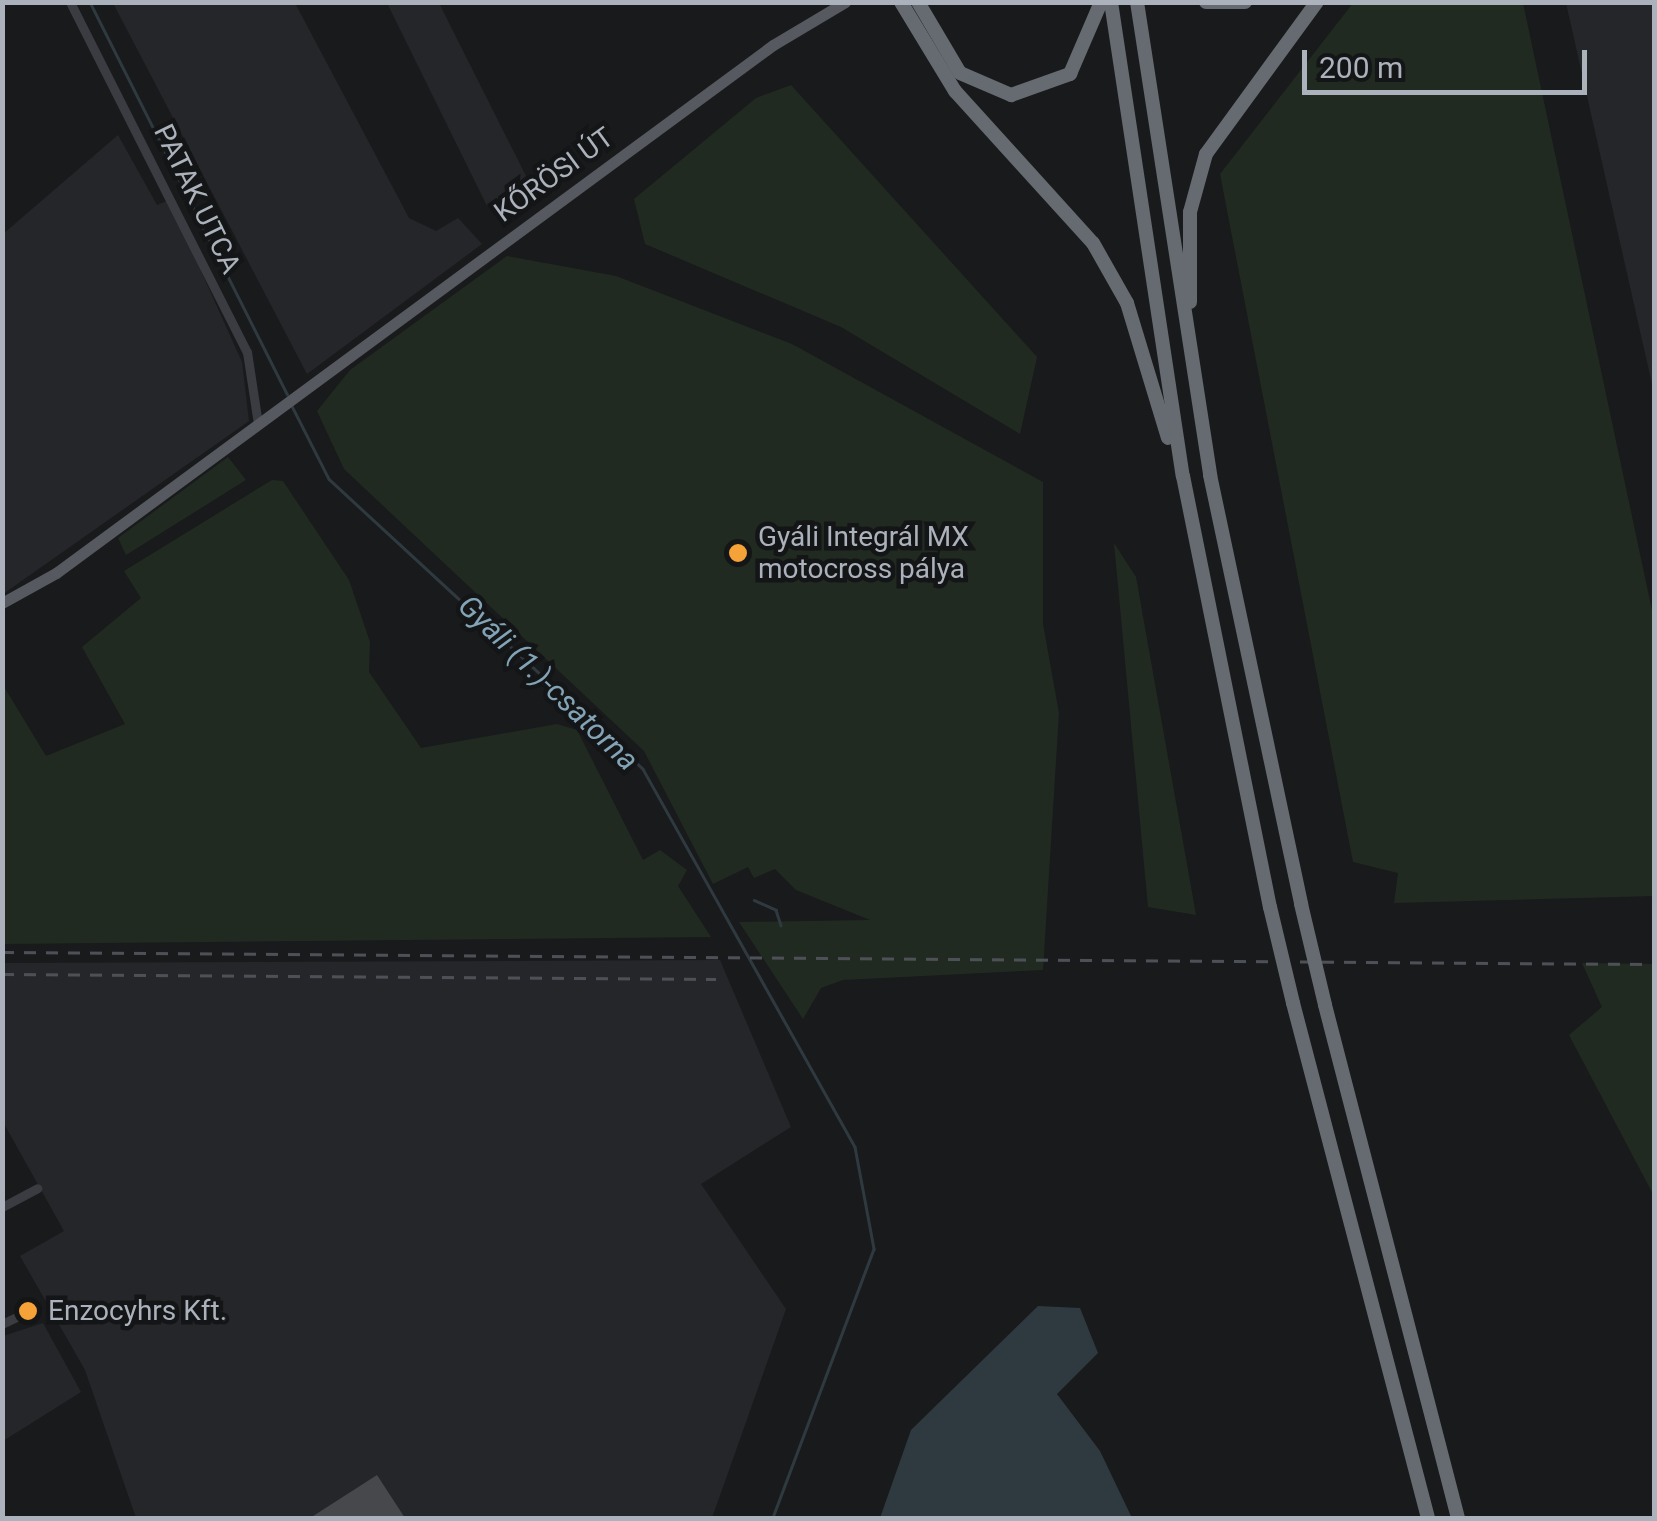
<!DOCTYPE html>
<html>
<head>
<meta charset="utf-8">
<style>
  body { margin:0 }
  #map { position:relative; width:1657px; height:1521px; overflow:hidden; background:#191a1c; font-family:Roboto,sans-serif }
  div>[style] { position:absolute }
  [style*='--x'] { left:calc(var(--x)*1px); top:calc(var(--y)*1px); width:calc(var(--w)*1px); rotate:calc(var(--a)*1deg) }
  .built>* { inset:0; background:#252629 }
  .green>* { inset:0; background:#212a21 }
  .water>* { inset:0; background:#2f3a40 }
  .stream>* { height:2.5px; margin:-1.25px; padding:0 1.25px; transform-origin:1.25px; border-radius:1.25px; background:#2f3a40 }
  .building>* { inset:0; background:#46484c }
  .minor>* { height:9px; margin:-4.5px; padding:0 4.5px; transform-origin:4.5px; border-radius:4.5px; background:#3a3c41 }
  .major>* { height:11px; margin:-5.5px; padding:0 5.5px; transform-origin:5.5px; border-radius:5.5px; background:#565960 }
  .highway>* { height:14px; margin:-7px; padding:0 7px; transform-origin:7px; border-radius:7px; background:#666b72 }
  .rail>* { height:2.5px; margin-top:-1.25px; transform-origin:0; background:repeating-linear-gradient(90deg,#4d5056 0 12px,transparent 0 22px) }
  .highway-bridge>* { height:14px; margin:-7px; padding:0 7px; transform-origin:7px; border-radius:7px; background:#666b72 }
  .dots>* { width:28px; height:28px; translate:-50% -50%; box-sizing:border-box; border:5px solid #141517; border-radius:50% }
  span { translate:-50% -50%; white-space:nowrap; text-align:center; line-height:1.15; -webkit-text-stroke:9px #141517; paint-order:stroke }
  .street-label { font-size:28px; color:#acb2bb }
  .poi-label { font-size:28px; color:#acb2bb }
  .left { translate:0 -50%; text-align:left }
  .water-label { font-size:30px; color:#83a4b6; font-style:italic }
  .frame { position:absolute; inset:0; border:5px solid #acb2bb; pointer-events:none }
  .scale { position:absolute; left:1302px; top:50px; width:285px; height:45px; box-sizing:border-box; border:5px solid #acb2bb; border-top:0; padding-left:12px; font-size:30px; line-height:35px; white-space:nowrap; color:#acb2bb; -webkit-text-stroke:8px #141517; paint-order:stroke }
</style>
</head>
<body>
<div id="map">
  <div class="built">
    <div style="clip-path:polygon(113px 3px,295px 3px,409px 218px,436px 231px,458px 218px,482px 244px,307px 374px)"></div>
    <div style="clip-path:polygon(387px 3px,439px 3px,527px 178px,487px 206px)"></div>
    <div style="clip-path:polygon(1566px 3px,1654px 3px,1654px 393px)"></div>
    <div style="clip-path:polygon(118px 135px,157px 205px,169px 200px,242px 362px,249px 421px,3px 594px,3px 234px)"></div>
    <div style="clip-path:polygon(720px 960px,791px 1127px,701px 1184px,786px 1309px,712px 1518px,136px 1518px,85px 1370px,20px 1256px,64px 1231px,3px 1122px,3px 963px)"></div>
    <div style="clip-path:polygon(43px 1323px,81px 1392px,3px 1441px,3px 1336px)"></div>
  </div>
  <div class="green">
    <div style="clip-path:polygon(1353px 3px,1523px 3px,1654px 620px,1654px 896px,1394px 903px,1398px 873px,1353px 862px,1220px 174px)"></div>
    <div style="clip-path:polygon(791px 85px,1037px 357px,1020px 434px,841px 327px,645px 244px,634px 199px,756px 98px)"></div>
    <div style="clip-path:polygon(507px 256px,616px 276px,792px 344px,1043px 482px,1043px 624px,1059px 713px,1043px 970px,843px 980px,821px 988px,803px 1019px,739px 922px,870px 920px,796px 890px,775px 869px,754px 878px,748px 867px,713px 884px,644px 751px,344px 469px,317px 411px,350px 370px)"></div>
    <div style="clip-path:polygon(228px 457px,246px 480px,126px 555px,118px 538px)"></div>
    <div style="clip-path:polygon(272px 480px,283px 481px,349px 580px,370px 642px,369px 672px,421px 748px,557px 724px,577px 730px,643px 860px,660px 850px,687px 870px,678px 886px,711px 937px,3px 944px,3px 685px,46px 756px,125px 724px,82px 647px,141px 598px,124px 571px)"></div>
    <div style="clip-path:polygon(1114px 543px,1136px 577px,1196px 915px,1148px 907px)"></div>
    <div style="clip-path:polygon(1582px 963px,1654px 964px,1654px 1196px,1569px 1035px,1602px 1007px)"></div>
  </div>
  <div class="water">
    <div style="clip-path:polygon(1038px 1306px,1080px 1308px,1098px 1353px,1057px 1394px,1100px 1451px,1132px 1518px,880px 1518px,911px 1430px)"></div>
  </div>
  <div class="stream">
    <div style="--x:90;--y:2;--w:439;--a:63.3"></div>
    <div style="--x:292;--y:406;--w:82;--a:63.1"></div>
    <div style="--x:329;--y:479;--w:427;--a:42.7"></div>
    <div style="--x:643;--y:769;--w:433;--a:60.7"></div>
    <div style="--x:855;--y:1147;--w:104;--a:79.4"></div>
    <div style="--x:874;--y:1249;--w:287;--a:110.6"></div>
    <div style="--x:754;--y:900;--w:24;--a:24"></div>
    <div style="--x:776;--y:910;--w:16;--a:72"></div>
  </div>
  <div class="building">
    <div style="clip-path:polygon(377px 1475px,405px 1518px,310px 1518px)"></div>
  </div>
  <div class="minor">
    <div style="--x:70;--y:2;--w:392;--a:63.2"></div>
    <div style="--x:247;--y:352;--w:73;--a:81.3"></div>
    <div style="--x:2;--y:1207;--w:40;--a:-28"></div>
    <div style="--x:2;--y:1324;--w:34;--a:-26"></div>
  </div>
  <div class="major">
    <div style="--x:2;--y:603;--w:62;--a:-29.1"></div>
    <div style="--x:56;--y:573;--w:890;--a:-36.37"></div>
    <div style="--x:773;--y:45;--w:84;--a:-30.8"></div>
  </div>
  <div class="highway">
    <div style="--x:901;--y:2;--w:104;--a:58.8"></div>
    <div style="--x:955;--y:91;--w:205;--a:47.8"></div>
    <div style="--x:1093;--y:243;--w:69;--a:60.5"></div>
    <div style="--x:1127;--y:303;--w:141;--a:73.1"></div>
    <div style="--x:918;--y:2;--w:82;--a:59.4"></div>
    <div style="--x:960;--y:73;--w:56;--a:23.3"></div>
    <div style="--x:1011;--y:95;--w:63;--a:-19.6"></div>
    <div style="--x:1070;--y:74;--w:78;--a:-66.7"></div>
    <div style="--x:1111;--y:2;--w:479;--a:81.4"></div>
    <div style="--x:1183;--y:476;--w:440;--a:78.6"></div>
    <div style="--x:1137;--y:2;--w:479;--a:81.2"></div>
    <div style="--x:1210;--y:475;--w:439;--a:78"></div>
    <div style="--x:1206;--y:2;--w:39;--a:0"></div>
    <div style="--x:1190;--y:302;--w:90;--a:-90"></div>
    <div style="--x:1190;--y:212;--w:60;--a:-74.6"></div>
    <div style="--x:1206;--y:154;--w:188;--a:-53.9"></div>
    <div style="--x:1293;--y:1003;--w:532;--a:75.31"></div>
    <div style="--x:1325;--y:1005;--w:530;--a:75.47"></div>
  </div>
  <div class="rail">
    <div style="--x:2;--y:952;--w:1652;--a:0.42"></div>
    <div style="--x:2;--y:974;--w:714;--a:0.4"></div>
  </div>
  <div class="highway-bridge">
    <div style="--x:1301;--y:904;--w:104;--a:76.6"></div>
    <div style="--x:1270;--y:907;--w:99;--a:76.5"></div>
  </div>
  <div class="dots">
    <div style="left:738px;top:553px;background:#f5a238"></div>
    <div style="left:28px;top:1311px;background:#f5a238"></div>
  </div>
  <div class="street-label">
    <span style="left:554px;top:175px;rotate:-36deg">KŐRÖSI ÚT</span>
    <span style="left:197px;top:199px;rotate:64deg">PATAK UTCA</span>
  </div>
  <div class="poi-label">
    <span class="left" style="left:758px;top:553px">Gyáli Integrál MX<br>motocross pálya</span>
    <span class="left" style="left:48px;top:1311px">Enzocyhrs Kft.</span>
  </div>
  <div class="water-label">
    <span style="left:548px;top:683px;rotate:44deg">Gyáli (1.)-csatorna</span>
  </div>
  <div class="frame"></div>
  <div class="scale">200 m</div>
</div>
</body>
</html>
